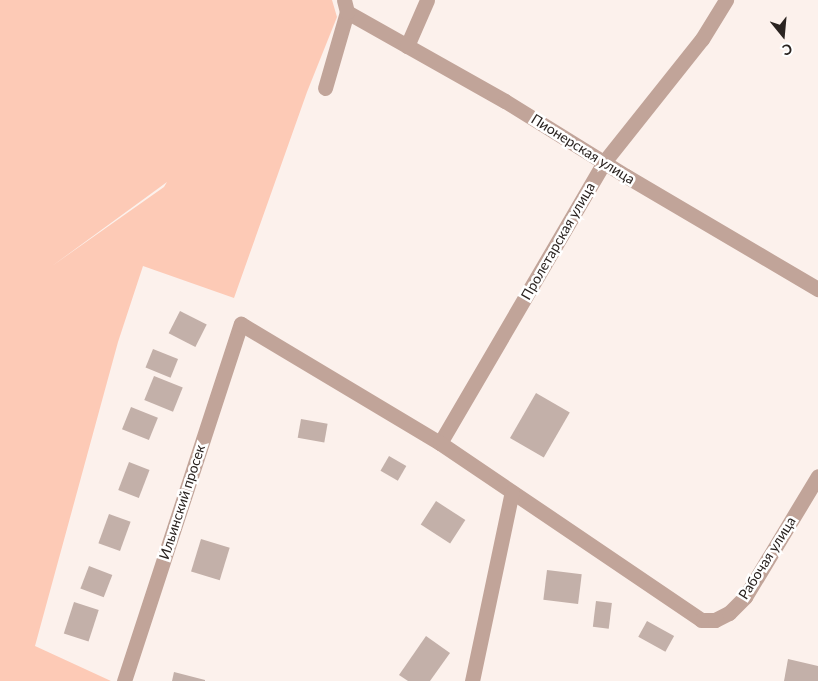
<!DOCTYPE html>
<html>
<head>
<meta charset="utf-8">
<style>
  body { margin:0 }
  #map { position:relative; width:818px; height:681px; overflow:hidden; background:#fcf1ec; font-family:Lato,sans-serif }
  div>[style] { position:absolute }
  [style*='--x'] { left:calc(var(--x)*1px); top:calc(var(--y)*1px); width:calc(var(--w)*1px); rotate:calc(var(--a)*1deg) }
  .green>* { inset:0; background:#fdcab6 }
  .building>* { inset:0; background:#c3b0a9; transform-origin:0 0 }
  .minor>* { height:15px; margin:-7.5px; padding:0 7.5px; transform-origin:7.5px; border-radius:7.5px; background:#c1a499 }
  span { translate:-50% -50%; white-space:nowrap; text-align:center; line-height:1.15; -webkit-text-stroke:5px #fff; paint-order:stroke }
  .street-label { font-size:14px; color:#2a2320 }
  .north { position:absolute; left:758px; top:10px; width:50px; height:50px; -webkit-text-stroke:4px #fff; paint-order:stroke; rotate:163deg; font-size:14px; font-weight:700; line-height:20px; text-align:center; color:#2a2320 }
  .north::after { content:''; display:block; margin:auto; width:18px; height:22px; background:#2a2320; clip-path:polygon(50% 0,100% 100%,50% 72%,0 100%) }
</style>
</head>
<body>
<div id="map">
  <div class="green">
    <div style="clip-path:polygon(evenodd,0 0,332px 0,337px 17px,307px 92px,234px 298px,143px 266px,118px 342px,35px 646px,111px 681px,0 681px,0 0,167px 182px,164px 187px,52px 266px,167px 182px)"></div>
  </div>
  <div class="building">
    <div style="left:180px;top:311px;width:30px;height:25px;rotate:27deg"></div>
    <div style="left:153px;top:349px;width:27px;height:20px;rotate:22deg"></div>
    <div style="left:154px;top:376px;width:31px;height:26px;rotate:22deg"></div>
    <div style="left:536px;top:393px;width:39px;height:52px;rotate:30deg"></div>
    <div style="left:131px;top:407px;width:29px;height:24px;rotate:22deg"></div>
    <div style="left:301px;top:419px;width:27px;height:19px;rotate:10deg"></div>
    <div style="left:389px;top:456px;width:20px;height:17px;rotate:30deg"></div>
    <div style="left:129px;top:462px;width:22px;height:30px;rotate:21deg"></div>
    <div style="left:436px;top:501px;width:35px;height:28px;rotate:33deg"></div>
    <div style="left:109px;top:514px;width:23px;height:31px;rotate:20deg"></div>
    <div style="left:201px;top:539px;width:30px;height:34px;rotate:17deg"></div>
    <div style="left:89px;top:566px;width:25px;height:24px;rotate:21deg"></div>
    <div style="left:547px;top:570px;width:35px;height:30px;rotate:7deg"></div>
    <div style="left:596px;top:601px;width:16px;height:26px;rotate:7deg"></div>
    <div style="left:74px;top:602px;width:26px;height:33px;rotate:18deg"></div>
    <div style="left:647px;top:621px;width:31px;height:18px;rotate:29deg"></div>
    <div style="clip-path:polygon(426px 636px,450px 653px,430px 681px,408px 681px,399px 675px)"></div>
    <div style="clip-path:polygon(788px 659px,818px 666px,818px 681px,784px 681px)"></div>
    <div style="clip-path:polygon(174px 672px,205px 680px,205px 681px,172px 681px)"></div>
  </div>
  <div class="minor">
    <div style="--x:347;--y:12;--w:181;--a:29.4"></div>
    <div style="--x:505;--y:101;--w:142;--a:31.8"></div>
    <div style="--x:626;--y:176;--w:223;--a:30.5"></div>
    <div style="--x:407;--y:46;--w:50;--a:-66.5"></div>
    <div style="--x:325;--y:88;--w:79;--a:-73.9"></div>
    <div style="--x:347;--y:12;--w:12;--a:-104"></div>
    <div style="--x:440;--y:443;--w:325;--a:-59.7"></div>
    <div style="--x:604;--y:162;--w:157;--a:-51.5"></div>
    <div style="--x:702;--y:39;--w:46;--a:-58.4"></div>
    <div style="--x:124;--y:681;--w:376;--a:-71.9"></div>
    <div style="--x:241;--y:324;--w:232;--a:30.9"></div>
    <div style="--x:440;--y:443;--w:315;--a:34.1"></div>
    <div style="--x:701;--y:620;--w:14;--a:0"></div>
    <div style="--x:715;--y:620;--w:16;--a:-27"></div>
    <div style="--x:729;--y:613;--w:23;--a:-45"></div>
    <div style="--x:745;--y:597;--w:141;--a:-58.9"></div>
    <div style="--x:472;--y:681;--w:193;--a:-78.1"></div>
  </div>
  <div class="street-label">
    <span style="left:583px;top:149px;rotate:32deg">Пионерская улица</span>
    <span style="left:558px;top:241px;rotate:-60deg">Пролетарская улица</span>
    <span style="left:182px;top:502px;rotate:-72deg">Ильинский просек</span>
    <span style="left:767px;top:558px;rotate:-58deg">Рабочая улица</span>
  </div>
  <div class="north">С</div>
</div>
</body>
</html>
